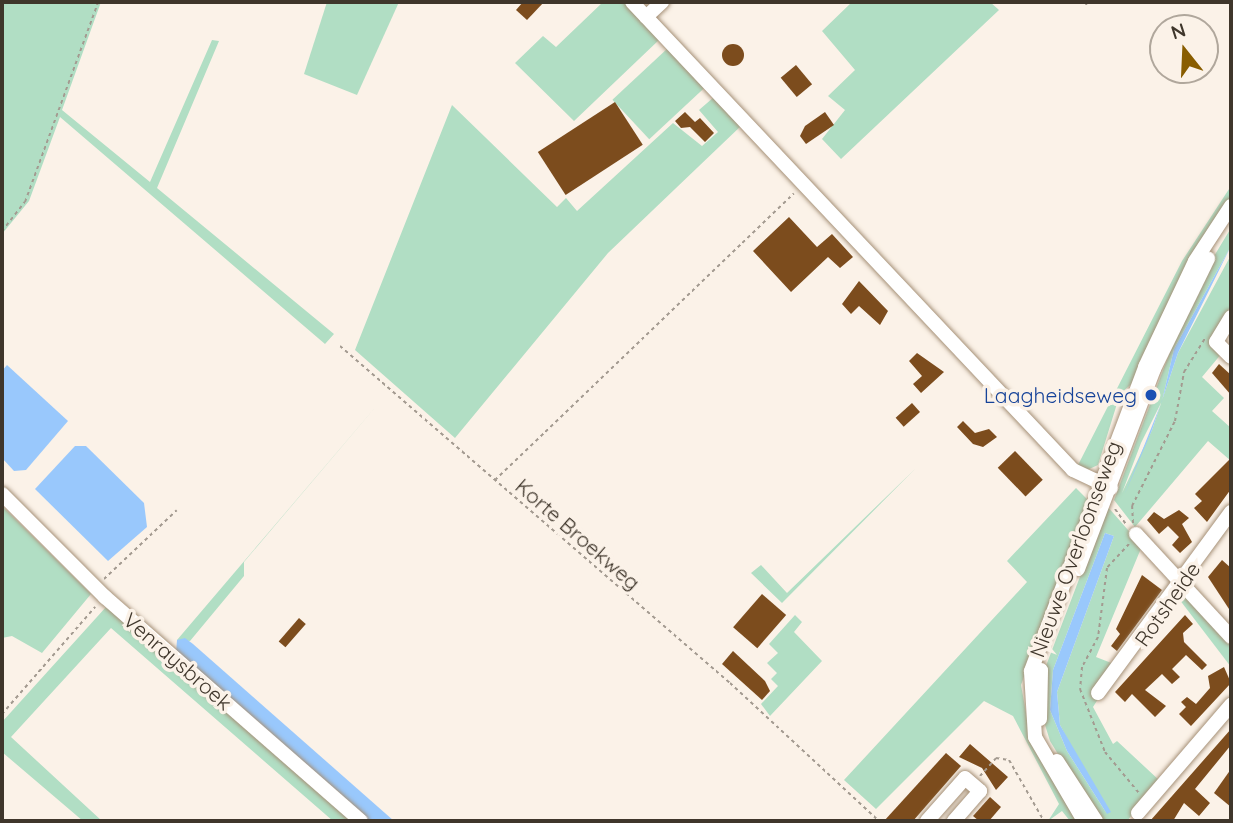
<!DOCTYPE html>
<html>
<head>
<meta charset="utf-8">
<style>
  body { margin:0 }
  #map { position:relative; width:1233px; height:823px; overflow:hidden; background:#fbf2e8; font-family:Quicksand,sans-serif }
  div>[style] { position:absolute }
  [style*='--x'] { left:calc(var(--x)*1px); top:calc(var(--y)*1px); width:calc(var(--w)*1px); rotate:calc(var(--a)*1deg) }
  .green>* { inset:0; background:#b1dec4; transform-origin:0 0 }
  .water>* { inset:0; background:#99c8fc }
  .building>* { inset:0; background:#7c4c1d; transform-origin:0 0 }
  .round { border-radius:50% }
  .path>* { height:2px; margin-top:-1px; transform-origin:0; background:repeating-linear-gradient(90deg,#a39a90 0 3.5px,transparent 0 7px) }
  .roads { filter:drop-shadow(0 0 2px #a69178) drop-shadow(0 0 2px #a69178) }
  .minor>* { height:14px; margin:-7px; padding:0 7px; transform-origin:7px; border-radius:7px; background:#fff }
  .dots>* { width:19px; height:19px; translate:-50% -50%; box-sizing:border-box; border:4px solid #fbf2e8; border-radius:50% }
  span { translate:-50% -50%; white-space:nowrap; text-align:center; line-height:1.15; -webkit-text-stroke:7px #fbf2e8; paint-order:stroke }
  .transit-label { font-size:21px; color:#164399 }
  .right { translate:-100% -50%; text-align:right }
  .street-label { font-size:21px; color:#3f362b }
  .frame { position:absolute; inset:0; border:4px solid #3f362b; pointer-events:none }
  .north { position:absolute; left:1149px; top:14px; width:70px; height:70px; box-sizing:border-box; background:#fbf2e8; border:2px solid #b0a79c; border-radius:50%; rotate:342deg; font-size:19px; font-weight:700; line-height:28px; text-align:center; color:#3f362b }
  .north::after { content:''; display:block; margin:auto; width:24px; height:32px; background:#895d00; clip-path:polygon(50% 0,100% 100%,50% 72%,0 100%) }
</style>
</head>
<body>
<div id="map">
  <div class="green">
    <div style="clip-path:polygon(2px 2px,101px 2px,62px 110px,150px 182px,212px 40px,219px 41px,157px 188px,334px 334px,325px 344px,60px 117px,29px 201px,2px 234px)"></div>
    <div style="clip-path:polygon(327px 2px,399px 2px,357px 95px,304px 74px)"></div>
    <div style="clip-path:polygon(603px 2px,625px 2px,660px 39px,574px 121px,515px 63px,543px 36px,556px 47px)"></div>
    <div style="clip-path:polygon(852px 2px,990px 2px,999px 10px,841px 159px,822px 139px,845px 110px,828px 96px,855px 70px,822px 31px)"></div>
    <div style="left:668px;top:48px;width:54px;height:76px;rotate:47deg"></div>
    <div style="clip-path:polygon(714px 97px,742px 125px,608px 253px,455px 438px,355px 350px,452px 105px,557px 207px,566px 198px,577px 211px,673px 123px,702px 146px,718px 132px,699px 110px)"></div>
    <div style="clip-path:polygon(1231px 186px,1231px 200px,1136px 380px,1120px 394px,1098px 465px,1087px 470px,1078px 465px,1182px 261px)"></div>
    <div style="clip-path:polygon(1231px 228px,1231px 246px,1174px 349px,1162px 401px,1141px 443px,1122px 493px,1152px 430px,1178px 353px,1231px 255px,1231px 305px,1211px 342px,1222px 353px,1202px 377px,1224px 398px,1212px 411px,1231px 428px,1231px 461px,1208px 441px,1135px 527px,1114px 500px,1193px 291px)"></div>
    <div style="clip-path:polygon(384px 397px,244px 562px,244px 576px,190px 641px,177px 640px)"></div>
    <div style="clip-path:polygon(915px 469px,782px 603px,751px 573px,761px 565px,787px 593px)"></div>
    <div style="clip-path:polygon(1076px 488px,1089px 501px,1021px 685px,1027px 718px,1081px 821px,1070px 821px,1062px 811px,1048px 821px,1059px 804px,1013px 716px,984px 701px,876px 809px,844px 780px,1027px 582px,1007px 561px)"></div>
    <div style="clip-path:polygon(2px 506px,91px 594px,42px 653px,12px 636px,2px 638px)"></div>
    <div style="clip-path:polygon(evenodd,1107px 506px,1142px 546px,1096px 657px,1119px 666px,1093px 707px,1113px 744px,1117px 741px,1160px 781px,1127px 821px,1099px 821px,1050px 741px,1042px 715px,1044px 671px,1107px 506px,1105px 533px,1114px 536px,1057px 692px,1060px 725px,1107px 814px,1067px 751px,1050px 710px,1053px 670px,1105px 533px)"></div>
    <div style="clip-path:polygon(1181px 591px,1231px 643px,1231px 667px,1176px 595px)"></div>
    <div style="clip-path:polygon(106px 607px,353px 821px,333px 821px,111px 628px,11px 737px,102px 821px,83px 821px,2px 752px,2px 722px)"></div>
    <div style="clip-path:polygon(795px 615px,802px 622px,794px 632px,822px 661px,770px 716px,761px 704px,778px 686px,771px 679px,777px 673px,767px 663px,778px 653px,769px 644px)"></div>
  </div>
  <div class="water">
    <div style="clip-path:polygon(1231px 246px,1178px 353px,1152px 430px,1124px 496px,1162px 401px,1174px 349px)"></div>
    <div style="clip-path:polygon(7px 365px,68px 421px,26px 470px,14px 471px,2px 458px,2px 371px)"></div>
    <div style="clip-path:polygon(75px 446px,86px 446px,144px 503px,147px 527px,108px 561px,35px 489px)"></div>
    <div style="clip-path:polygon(1105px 533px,1114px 536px,1057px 692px,1060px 725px,1111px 812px,1107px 814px,1067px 751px,1050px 710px,1053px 670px)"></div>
    <div style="clip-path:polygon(185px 638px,193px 644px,394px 821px,370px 821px,176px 653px,177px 640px)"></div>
  </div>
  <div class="building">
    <div style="clip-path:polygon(523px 2px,544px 2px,527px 20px,516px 10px)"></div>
    <div class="round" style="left:722px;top:44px;width:22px;height:22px"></div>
    <div style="left:796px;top:65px;width:25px;height:20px;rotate:50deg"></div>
    <div style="left:615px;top:102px;width:51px;height:92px;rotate:57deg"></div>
    <div style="clip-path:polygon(685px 112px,695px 122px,700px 118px,714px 133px,705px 142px,690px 127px,681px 128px,675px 121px)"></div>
    <div style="clip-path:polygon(825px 112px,834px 125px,806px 144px,800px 136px,805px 126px)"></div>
    <div style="clip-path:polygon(789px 217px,817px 247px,832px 234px,853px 257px,840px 268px,828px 257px,791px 292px,753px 251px)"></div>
    <div style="clip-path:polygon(859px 281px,888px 311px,880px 325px,859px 306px,851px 314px,842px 304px)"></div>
    <div style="clip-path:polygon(917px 353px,944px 372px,921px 393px,913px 384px,922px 376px,909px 361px)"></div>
    <div style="clip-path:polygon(1219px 364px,1231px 375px,1231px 395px,1212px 373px)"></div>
    <div style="left:912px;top:403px;width:12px;height:22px;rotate:48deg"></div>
    <div style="clip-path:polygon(963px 421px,975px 433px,989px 429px,997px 437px,983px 447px,973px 444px,957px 427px)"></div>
    <div style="left:1015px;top:451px;width:40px;height:24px;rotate:46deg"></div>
    <div style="clip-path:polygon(1231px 458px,1231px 489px,1207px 522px,1194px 508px,1202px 501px,1195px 494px)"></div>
    <div style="clip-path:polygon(1179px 510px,1189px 518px,1182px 524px,1192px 542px,1180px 553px,1172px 545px,1179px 537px,1168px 526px,1159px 534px,1147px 520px,1154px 512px,1164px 519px)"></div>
    <div style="clip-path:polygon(1222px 560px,1231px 568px,1231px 612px,1208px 577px)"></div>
    <div style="clip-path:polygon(1142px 575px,1162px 590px,1117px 651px,1111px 646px,1120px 634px,1116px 629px)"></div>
    <div style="left:762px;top:594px;width:32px;height:44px;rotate:41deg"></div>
    <div style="clip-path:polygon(1185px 615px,1193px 624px,1183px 633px,1184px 642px,1207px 665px,1202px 670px,1186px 655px,1172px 669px,1180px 677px,1172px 684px,1162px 674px,1145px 690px,1166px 706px,1155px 717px,1132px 694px,1125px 702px,1115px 692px)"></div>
    <div style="left:299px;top:618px;width:9px;height:31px;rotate:41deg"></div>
    <div style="clip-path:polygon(733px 651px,765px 681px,770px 691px,762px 700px,722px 664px)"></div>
    <div style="clip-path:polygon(1224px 667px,1231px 683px,1191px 726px,1179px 714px,1186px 707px,1181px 702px,1187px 697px,1196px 704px,1210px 688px,1208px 676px)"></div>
    <div style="clip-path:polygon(1231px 729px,1231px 745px,1195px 789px,1210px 803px,1199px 816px,1184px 803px,1173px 821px,1150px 821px)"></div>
    <div style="clip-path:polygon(970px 744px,1008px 777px,996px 790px,982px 768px,959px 757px)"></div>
    <div style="clip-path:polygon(946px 753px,961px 766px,913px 821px,884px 821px)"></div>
    <div style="clip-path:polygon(1231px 769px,1231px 807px,1214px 793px)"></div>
    <div style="clip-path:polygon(990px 797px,1001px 807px,989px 821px,979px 821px,973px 816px)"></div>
  </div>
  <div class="path">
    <div style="--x:1086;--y:5;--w:3;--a:-72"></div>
    <div style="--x:2;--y:231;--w:37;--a:-52"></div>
    <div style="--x:25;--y:202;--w:213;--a:-69.9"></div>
    <div style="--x:340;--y:346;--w:515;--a:40.83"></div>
    <div style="--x:730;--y:683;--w:203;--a:42.8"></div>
    <div style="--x:495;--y:480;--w:414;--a:-43.8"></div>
    <div style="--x:1115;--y:509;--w:19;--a:54"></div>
    <div style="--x:1133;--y:523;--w:17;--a:-93"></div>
    <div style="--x:1132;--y:506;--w:95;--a:-63.2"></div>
    <div style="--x:1175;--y:421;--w:50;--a:-79.6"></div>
    <div style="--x:1184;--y:372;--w:40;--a:-58"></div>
    <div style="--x:1129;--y:544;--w:33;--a:133"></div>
    <div style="--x:1107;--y:568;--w:70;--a:97.4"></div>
    <div style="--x:1098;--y:637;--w:34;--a:118"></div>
    <div style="--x:1082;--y:667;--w:22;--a:95"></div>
    <div style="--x:1080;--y:689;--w:68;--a:68.4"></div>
    <div style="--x:1105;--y:752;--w:53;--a:50.3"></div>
    <div style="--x:104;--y:579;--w:100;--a:-43.4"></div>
    <div style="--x:2;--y:714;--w:142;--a:-49"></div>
    <div style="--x:980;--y:776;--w:24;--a:-48"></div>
    <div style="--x:996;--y:758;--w:13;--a:9"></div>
    <div style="--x:1009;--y:760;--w:70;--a:60.2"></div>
  </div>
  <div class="roads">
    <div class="minor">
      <div style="--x:632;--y:2;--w:643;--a:46.7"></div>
      <div style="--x:1073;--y:470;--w:42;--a:25.3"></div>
      <div style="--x:646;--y:17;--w:22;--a:-43"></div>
      <div style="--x:1231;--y:317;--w:29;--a:121"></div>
      <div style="--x:1216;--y:342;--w:21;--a:45"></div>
      <div style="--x:2;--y:494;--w:146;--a:45"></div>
      <div style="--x:105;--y:597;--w:340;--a:41.2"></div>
      <div style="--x:1136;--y:534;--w:140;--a:47.3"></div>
      <div style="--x:1078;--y:569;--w:214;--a:-69.2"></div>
      <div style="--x:1154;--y:369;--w:123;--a:-63.9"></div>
      <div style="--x:1098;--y:693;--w:225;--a:-53.7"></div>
      <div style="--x:1040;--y:719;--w:49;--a:-88.8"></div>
      <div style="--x:1057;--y:761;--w:72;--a:57"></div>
      <div style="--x:1138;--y:813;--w:143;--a:-49.3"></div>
      <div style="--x:927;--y:821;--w:57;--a:-48.5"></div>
      <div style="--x:965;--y:778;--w:20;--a:41"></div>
      <div style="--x:980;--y:791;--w:40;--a:131"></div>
      <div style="--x:1084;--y:821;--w:97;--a:-120.3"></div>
      <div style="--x:1035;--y:737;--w:66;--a:-93.5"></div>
      <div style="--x:1031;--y:671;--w:325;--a:-69.4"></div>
      <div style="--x:1145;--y:367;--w:117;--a:-64.7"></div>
      <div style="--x:1195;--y:261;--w:66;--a:-56.8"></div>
    </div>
  </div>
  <div class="dots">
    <div style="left:1151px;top:395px;background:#1a4fb4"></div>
  </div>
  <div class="transit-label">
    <span class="right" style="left:1137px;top:395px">Laagheidseweg</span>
  </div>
  <div class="street-label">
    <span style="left:578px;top:534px;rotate:41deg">Korte Broekweg</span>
    <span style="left:1075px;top:549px;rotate:-70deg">Nieuwe Overloonseweg</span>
    <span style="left:1167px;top:604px;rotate:-55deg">Rotsheide</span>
    <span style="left:178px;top:661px;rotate:41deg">Venraysbroek</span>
  </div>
  <div class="frame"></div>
  <div class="north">N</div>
</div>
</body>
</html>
